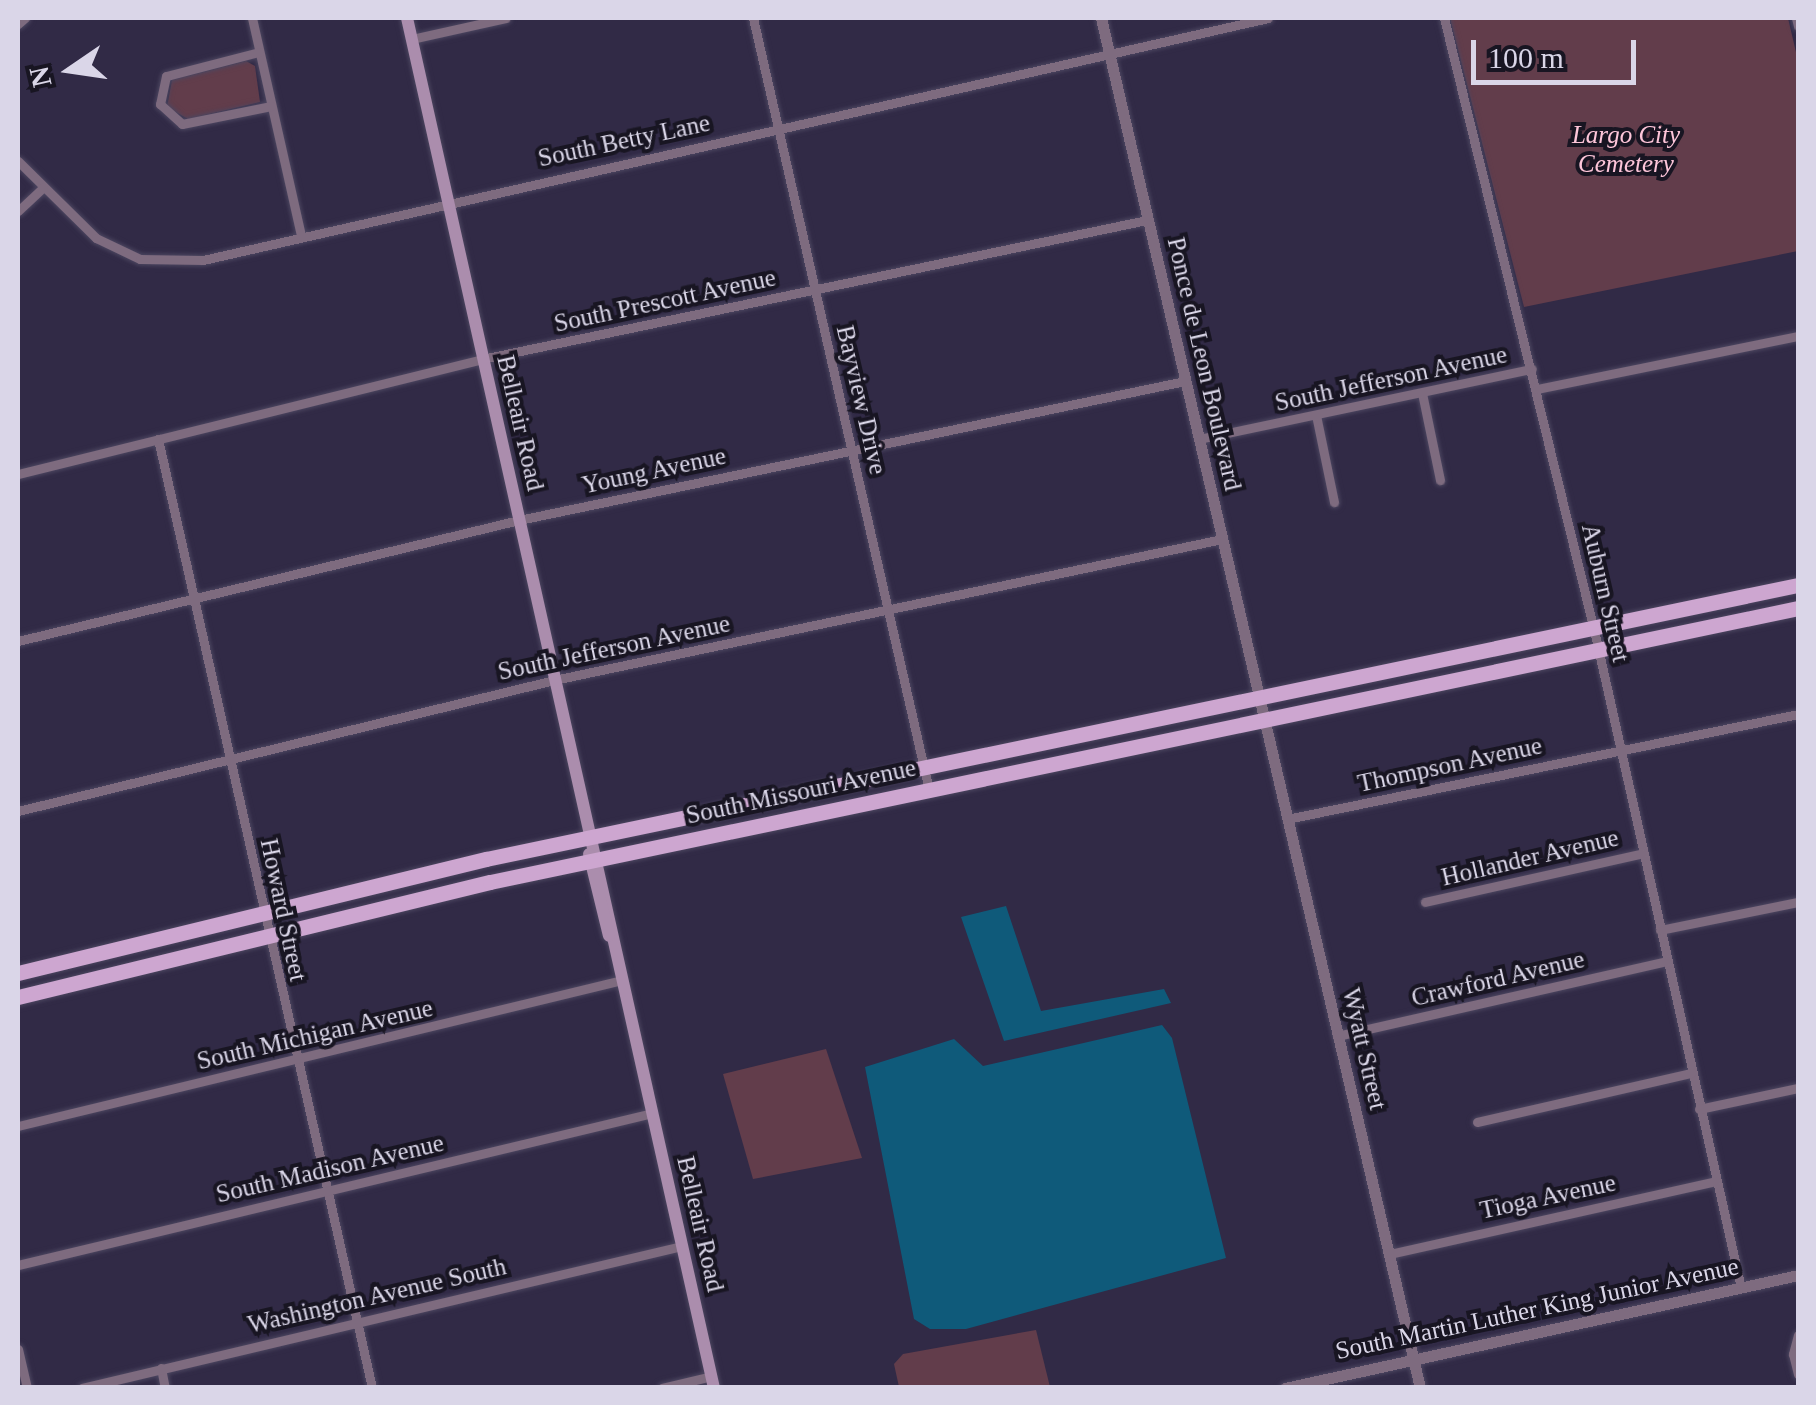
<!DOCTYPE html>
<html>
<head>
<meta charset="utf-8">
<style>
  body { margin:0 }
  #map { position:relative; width:1816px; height:1405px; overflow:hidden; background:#312a46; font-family:"Times New Roman",serif }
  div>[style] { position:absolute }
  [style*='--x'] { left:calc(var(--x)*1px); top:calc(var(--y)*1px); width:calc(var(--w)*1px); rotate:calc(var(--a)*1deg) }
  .green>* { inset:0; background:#623d4b }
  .water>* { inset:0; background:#0f5a7a }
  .roads { filter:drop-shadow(0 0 2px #4c4660) drop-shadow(0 0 2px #4c4660) }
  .minor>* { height:9px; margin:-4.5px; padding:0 4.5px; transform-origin:4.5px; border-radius:4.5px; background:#7e6b7f }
  .tertiary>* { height:11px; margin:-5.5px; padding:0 5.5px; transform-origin:5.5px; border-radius:5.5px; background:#7e6b7f }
  .secondary>* { height:12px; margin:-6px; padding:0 6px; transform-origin:6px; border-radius:6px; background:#ab8dad }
  .primary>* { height:15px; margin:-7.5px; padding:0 7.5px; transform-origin:7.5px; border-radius:7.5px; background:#cda6d0 }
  span { translate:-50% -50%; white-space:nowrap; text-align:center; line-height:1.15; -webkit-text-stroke:8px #181522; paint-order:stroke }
  .park-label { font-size:25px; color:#fec6da; font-style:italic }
  .street-label { font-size:25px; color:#dad6e8 }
  .frame { position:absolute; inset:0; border:20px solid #dad6e8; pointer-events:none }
  .north { position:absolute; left:20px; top:20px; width:100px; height:100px; -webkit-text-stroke:8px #181522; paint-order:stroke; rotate:257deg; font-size:28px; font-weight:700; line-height:40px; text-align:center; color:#dad6e8 }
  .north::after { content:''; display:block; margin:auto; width:35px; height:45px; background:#dad6e8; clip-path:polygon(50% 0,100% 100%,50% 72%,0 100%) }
  .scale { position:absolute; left:1471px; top:40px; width:165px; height:45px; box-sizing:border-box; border:5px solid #dad6e8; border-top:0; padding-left:12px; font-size:30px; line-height:35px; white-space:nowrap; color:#dad6e8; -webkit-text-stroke:8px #181522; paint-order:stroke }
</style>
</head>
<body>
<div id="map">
  <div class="green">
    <div style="clip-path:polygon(1450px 18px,1788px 18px,1798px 61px,1798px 251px,1524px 307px)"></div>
    <div style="clip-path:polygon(246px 61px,255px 66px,260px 102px,188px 119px,167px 107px,172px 80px)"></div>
    <div style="clip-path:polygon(826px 1049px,862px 1158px,753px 1179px,723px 1074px)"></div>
    <div style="clip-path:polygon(1036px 1330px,1050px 1387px,899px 1387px,894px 1364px,903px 1354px)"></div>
  </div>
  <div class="water">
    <div style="clip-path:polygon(1006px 906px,1041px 1011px,1164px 989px,1171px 1003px,1004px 1041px,961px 917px)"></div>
    <div style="clip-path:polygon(1162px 1025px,1172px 1038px,1226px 1258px,966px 1329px,930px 1329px,914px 1319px,865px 1067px,954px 1039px,983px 1066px)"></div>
  </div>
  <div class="roads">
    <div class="minor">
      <div style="--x:252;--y:18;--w:223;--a:77.3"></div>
      <div style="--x:753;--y:18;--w:792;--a:77.16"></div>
      <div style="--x:1444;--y:18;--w:630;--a:76.23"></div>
      <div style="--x:1594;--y:630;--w:674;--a:77.41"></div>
      <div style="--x:1796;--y:18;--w:8;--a:76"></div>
      <div style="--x:18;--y:24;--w:9;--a:-41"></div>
      <div style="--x:412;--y:39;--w:96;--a:-12.6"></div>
      <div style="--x:259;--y:52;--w:96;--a:165.5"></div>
      <div style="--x:166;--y:76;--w:29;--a:102"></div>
      <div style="--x:160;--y:104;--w:30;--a:42"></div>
      <div style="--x:182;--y:124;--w:91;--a:-11.4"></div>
      <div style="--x:18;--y:161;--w:110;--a:44.6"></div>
      <div style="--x:96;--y:238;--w:49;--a:25.5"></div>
      <div style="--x:140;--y:259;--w:63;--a:0.9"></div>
      <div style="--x:203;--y:260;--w:1092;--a:-12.8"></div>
      <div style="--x:18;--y:211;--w:34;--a:-43"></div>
      <div style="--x:1537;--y:389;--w:266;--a:-11.5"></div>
      <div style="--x:1422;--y:393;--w:89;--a:78.3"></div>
      <div style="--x:1316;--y:415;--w:89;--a:78.3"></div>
      <div style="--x:158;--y:439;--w:973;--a:77.29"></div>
      <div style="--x:1199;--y:439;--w:340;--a:-11.9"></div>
      <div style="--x:18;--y:474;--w:478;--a:-13.9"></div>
      <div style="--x:482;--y:359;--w:679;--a:-11.81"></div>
      <div style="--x:18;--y:641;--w:515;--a:-13.58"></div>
      <div style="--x:519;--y:520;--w:680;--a:-11.79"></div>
      <div style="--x:18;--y:811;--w:552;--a:-13.73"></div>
      <div style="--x:554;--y:680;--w:683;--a:-11.92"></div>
      <div style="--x:1287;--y:819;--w:522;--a:-11.61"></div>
      <div style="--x:1425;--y:902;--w:224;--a:-12.6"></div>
      <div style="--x:1660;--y:930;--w:141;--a:-11.5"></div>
      <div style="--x:1337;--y:1036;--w:338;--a:-12.8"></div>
      <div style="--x:1699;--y:1109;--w:101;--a:-12"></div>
      <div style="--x:1477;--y:1122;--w:220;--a:-12.9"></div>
      <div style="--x:18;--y:1126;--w:621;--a:-13.59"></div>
      <div style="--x:1390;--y:1254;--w:334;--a:-12.6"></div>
      <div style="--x:18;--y:1265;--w:652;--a:-13.48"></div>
      <div style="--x:1798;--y:1335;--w:20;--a:105"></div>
      <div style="--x:1793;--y:1354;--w:21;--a:76"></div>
      <div style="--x:18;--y:1349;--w:40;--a:77"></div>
      <div style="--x:161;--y:1368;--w:20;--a:79"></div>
      <div style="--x:82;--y:1388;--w:617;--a:-13.32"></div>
      <div style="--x:662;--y:1388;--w:51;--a:-13.5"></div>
    </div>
    <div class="tertiary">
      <div style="--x:1101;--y:18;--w:1407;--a:76.89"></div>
      <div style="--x:1285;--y:1388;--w:525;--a:-12.42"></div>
    </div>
    <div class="secondary">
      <div style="--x:407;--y:18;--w:1404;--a:77.37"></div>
      <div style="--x:589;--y:854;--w:84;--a:76.3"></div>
    </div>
    <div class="primary">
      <div style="--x:18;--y:973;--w:482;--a:-13.7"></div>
      <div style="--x:486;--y:859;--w:1340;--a:-11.8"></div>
      <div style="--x:18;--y:997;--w:486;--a:-13.7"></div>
      <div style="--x:490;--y:882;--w:1336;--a:-11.83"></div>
    </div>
  </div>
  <div class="park-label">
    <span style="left:1626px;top:150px">Largo City<br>Cemetery</span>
  </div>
  <div class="street-label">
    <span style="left:624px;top:141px;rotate:-12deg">South Betty Lane</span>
    <span style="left:665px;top:301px;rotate:-12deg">South Prescott Avenue</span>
    <span style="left:1204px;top:364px;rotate:77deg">Ponce de Leon Boulevard</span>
    <span style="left:1391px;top:379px;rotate:-12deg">South Jefferson Avenue</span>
    <span style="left:861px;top:400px;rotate:77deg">Bayview Drive</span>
    <span style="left:520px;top:423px;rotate:77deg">Belleair Road</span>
    <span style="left:654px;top:471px;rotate:-12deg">Young Avenue</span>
    <span style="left:1605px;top:593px;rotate:77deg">Auburn Street</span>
    <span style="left:614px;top:648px;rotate:-12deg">South Jefferson Avenue</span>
    <span style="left:1450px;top:765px;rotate:-12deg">Thompson Avenue</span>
    <span style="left:801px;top:792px;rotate:-12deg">South Missouri Avenue</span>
    <span style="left:1530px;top:858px;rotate:-13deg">Hollander Avenue</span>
    <span style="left:283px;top:910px;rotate:78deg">Howard Street</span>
    <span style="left:1498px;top:979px;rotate:-13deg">Crawford Avenue</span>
    <span style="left:315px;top:1035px;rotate:-13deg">South Michigan Avenue</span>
    <span style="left:1364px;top:1049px;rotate:77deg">Wyatt Street</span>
    <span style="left:330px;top:1169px;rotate:-13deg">South Madison Avenue</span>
    <span style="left:1548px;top:1197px;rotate:-12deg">Tioga Avenue</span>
    <span style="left:700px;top:1224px;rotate:77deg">Belleair Road</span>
    <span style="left:377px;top:1296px;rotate:-13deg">Washington Avenue South</span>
    <span style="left:1537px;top:1309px;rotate:-12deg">South Martin Luther King Junior Avenue</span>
  </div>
  <div class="frame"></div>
  <div class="north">N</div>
  <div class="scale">100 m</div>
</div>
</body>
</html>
